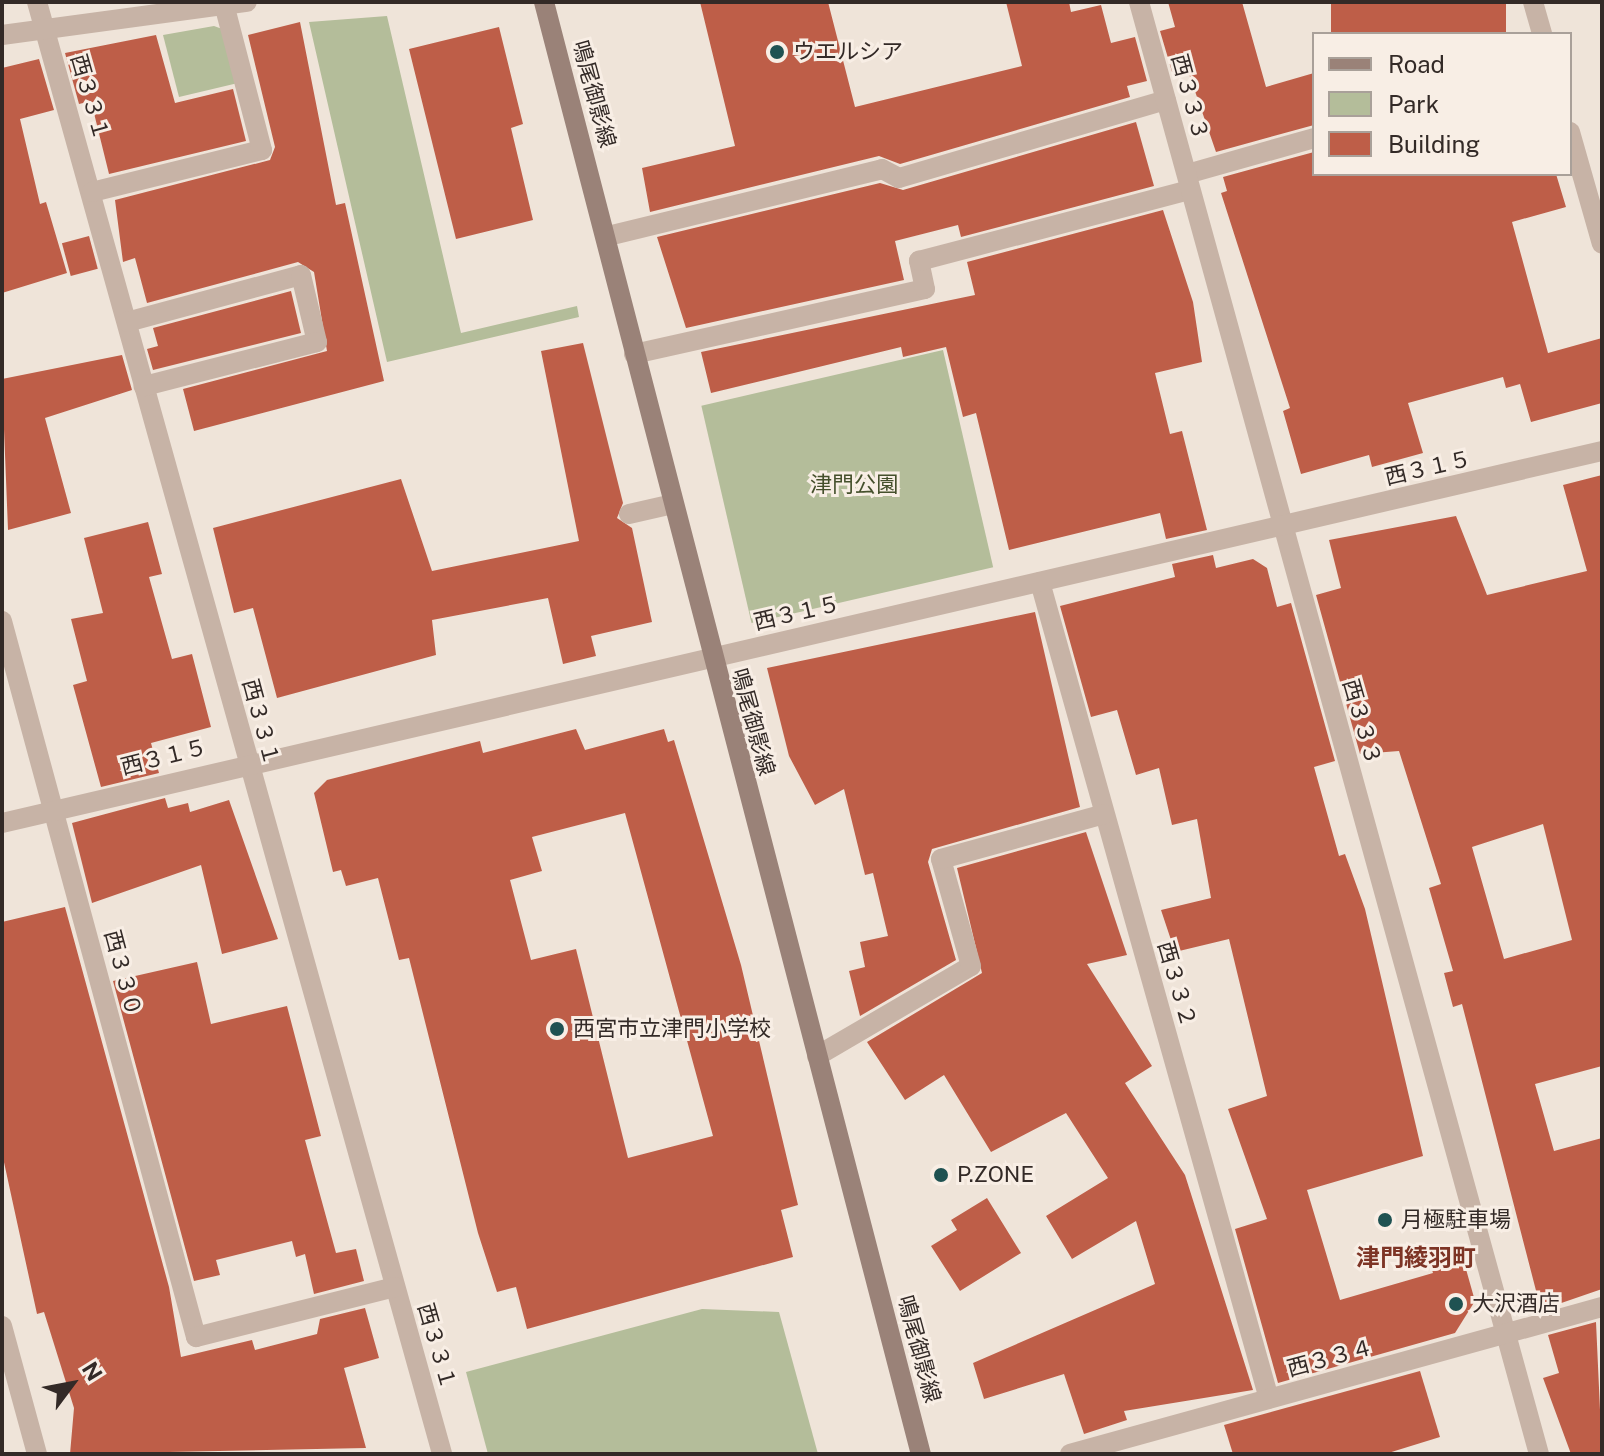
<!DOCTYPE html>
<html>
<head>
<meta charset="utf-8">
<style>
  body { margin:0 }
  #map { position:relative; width:1604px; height:1456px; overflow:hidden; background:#efe4d9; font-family:"Public Sans","Noto Sans JP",sans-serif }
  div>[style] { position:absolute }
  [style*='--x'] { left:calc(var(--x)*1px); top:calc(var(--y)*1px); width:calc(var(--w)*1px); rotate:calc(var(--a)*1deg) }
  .green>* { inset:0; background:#b4bd9a; transform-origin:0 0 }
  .building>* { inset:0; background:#be5e48; transform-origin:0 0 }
  .lane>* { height:20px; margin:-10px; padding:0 10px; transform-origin:10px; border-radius:10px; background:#c7b3a6 }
  .street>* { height:20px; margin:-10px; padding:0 10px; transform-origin:10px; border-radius:10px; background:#c7b3a6 }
  .secondary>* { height:20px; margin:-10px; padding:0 10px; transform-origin:10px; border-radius:10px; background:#9a8278 }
  .dots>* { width:22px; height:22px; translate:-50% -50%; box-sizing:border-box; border:4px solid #f8eee5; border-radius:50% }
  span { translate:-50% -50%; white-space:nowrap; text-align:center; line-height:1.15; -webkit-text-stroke:6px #f8eee5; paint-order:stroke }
  .poi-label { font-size:22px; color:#332a27 }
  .left { translate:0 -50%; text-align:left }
  .street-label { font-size:22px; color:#332a27 }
  .park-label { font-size:22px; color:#45502c }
  .neighbourhood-label { font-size:24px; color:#7d3425; font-weight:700 }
  .frame { position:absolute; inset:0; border:4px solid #332a27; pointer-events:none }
  .legend { position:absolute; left:1312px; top:32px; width:260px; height:144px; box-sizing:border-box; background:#f8eee5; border:2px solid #a9a099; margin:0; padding:10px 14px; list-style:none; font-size:24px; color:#332a27 }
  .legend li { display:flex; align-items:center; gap:16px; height:40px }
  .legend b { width:40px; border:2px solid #a9a099 }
  .north { position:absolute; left:32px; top:1344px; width:80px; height:80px; -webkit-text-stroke:6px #f8eee5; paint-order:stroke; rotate:58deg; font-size:22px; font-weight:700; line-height:32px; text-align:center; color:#332a27 }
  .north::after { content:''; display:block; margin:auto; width:28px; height:36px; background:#332a27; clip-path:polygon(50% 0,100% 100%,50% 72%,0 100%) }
</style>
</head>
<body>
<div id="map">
  <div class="green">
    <div style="clip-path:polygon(387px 16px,461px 333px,577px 306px,579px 317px,387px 362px,309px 22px)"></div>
    <div style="clip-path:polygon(214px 26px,225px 30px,238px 83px,179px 97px,163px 35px)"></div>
    <div style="left:943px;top:350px;width:223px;height:248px;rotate:77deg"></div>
    <div style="clip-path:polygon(702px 1309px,779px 1312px,818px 1454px,488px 1454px,466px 1372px)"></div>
  </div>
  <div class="building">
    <div style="clip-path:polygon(700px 2px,828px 2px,855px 107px,1022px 66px,1006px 2px,1069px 2px,1071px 12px,1101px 5px,1111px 43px,1135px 37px,1147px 81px,1127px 86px,1130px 97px,900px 164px,879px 156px,650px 212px,642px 168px,735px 146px)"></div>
    <div style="clip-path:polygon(1168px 2px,1242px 2px,1266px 87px,1314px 73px,1314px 125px,1216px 152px,1188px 71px,1173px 75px,1160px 31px,1175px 27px)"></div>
    <div style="left:1331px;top:2px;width:175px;height:33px"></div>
    <div style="clip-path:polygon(300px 22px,336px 205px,345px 203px,384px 381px,194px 431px,183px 389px,327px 351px,314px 272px,298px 262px,147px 303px,135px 258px,123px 262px,115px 200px,270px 160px,275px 147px,248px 35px)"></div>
    <div style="clip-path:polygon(499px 27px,523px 124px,511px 128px,533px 220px,456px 239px,409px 49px)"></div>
    <div style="clip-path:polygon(156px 35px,175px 103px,233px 89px,246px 141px,109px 174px,91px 101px,79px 104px,65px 53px)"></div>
    <div style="clip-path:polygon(39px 59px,54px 110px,20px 119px,40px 204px,46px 202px,67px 273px,2px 293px,2px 68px)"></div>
    <div style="clip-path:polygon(1136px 122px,1154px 186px,961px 237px,958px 225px,895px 241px,904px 280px,686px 328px,657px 237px,880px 183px,903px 190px)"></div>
    <div style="clip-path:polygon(1314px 152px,1314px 174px,1556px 174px,1566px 207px,1512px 222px,1548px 353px,1602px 338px,1602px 403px,1531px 422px,1520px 384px,1506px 388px,1503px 377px,1408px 403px,1423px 453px,1372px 467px,1369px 455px,1301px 474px,1283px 411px,1290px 408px,1221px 193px,1227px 191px,1223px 177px)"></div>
    <div style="clip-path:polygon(1163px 210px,1193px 302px,1202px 362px,1155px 373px,1170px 434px,1182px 431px,1207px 530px,1166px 539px,1160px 513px,1009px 550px,976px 413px,963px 417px,946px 347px,903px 357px,901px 347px,711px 393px,701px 352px,975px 295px,967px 262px)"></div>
    <div style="left:89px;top:236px;width:34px;height:28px;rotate:75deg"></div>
    <div style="clip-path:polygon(291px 291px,301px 333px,153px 370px,147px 349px,158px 346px,153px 328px)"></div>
    <div style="clip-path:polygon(583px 343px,623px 503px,617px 518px,632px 528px,652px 622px,591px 636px,596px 656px,563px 664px,548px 598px,432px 620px,436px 655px,277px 698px,253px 608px,234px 613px,213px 528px,401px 479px,432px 571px,579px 541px,541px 351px)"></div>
    <div style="clip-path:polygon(122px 355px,132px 390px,45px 418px,71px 513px,8px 530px,2px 379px)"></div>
    <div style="clip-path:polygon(evenodd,1602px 475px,1602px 1066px,1535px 1084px,1554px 1151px,1602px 1138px,1602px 1289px,1541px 1310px,1462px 1004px,1453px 1007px,1444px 973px,1453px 971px,1429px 888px,1441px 884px,1399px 751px,1360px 754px,1316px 595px,1341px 588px,1329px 540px,1456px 516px,1487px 595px,1587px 571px,1563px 485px,1602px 475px,1543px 824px,1572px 940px,1504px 959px,1472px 847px,1543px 824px)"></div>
    <div style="clip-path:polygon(148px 522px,162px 574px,149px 577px,172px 659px,192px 654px,211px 727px,151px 743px,159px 773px,101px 787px,73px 685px,87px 681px,71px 619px,103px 613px,84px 538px)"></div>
    <div style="clip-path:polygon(1213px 555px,1216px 568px,1253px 559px,1267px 568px,1277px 607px,1291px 603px,1335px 761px,1314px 767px,1339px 856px,1345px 854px,1365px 909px,1423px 1156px,1307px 1190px,1340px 1300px,1433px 1273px,1428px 1257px,1460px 1248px,1475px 1301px,1455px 1333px,1278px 1383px,1235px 1229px,1267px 1219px,1228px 1109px,1267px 1096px,1229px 939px,1175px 952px,1161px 910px,1211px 898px,1197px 819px,1172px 825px,1159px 768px,1136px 775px,1117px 710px,1091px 717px,1060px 606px,1175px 577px,1172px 564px)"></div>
    <div style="clip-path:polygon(1035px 612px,1080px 807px,932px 849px,928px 862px,956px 960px,860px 1016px,849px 971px,865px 967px,860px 942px,888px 936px,873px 873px,865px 875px,844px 789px,815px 805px,789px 756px,767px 668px)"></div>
    <div style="clip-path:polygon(evenodd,576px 729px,585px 750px,664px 729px,668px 742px,674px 740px,741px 965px,798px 1205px,781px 1210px,793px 1257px,527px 1329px,516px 1287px,497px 1292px,478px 1233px,409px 958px,399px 960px,378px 878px,346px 886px,341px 870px,333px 872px,314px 793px,327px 780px,480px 741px,483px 753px,576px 729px,625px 813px,713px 1136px,628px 1158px,576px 949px,531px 960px,510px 880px,542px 871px,532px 837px,625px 813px)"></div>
    <div style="clip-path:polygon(165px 798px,168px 808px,188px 803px,190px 812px,229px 800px,278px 939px,222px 954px,201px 865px,92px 903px,72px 823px)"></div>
    <div style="clip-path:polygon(1086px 832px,1127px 955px,1087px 964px,1152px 1066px,1125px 1083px,1185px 1175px,1253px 1390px,1124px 1411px,1127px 1420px,1084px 1434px,1064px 1374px,984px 1399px,973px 1363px,1155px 1284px,1136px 1221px,1072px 1259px,1046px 1216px,1108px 1178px,1066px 1113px,991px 1152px,944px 1075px,905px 1100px,867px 1042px,982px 973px,957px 868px)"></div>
    <div style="clip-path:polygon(65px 907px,169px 1287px,181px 1357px,252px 1340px,255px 1350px,317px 1334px,320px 1319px,365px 1308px,379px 1358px,344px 1368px,366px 1448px,70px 1454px,74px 1408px,44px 1312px,37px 1314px,2px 1153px,2px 922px)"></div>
    <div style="clip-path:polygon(197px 962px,211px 1024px,287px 1006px,321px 1136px,305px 1140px,336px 1253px,356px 1249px,364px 1281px,314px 1294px,305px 1254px,296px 1257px,292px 1241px,216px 1260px,220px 1275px,194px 1281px,113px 981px)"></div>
    <div style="clip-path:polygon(987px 1198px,1021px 1253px,960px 1291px,931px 1246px,957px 1230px,951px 1220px)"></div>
    <div style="clip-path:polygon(1596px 1322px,1602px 1454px,1571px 1454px,1543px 1378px,1559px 1373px,1548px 1335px)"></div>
    <div style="clip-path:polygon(1420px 1371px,1440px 1437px,1385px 1454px,1233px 1454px,1224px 1425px)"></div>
  </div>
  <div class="lane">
    <div style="--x:1187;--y:174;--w:132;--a:-15.8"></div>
    <div style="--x:608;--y:236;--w:282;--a:-13.7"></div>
    <div style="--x:882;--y:169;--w:19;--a:28"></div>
    <div style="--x:899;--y:178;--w:278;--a:-16.3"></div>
    <div style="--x:634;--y:354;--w:298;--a:-12.6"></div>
    <div style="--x:925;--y:289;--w:29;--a:-102"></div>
    <div style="--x:919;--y:261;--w:280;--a:-14.7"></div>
    <div style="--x:629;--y:514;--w:45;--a:-12.8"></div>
  </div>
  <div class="street">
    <div style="--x:37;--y:2;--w:1507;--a:74.41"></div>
    <div style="--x:1139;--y:2;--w:1506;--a:74.6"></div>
    <div style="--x:1533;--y:2;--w:33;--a:74"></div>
    <div style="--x:2;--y:35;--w:247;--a:-7.7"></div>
    <div style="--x:1570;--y:132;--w:116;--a:74.1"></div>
    <div style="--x:92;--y:192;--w:175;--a:-13.9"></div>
    <div style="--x:262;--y:150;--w:151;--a:-104.6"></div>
    <div style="--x:127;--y:322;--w:180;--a:-15.1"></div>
    <div style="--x:301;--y:275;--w:69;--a:76.6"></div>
    <div style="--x:317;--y:342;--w:179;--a:165.7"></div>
    <div style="--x:1040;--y:582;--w:848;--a:74.34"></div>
    <div style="--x:2;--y:621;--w:742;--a:74.84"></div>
    <div style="--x:196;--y:1337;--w:205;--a:-14.1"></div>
    <div style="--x:2;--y:823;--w:1643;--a:-13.09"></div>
    <div style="--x:817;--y:1056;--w:178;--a:-30.3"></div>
    <div style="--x:971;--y:966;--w:111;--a:-105.7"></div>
    <div style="--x:941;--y:859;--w:169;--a:-15.4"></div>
    <div style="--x:2;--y:1326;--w:133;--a:74.7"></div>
    <div style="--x:1070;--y:1454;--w:552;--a:-15.45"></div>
  </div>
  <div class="secondary">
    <div style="--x:544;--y:2;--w:1500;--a:75.45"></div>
  </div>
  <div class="dots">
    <div style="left:777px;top:52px;background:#1f5252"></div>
    <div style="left:557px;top:1029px;background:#1f5252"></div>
    <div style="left:941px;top:1175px;background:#1f5252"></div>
    <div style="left:1385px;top:1220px;background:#1f5252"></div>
    <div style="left:1456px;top:1304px;background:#1f5252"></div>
  </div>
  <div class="poi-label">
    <span class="left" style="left:793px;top:52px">ウエルシア</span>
    <span class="left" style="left:573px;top:1029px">西宮市立津門小学校</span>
    <span class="left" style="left:957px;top:1175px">P.ZONE</span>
    <span class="left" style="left:1401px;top:1220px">月極駐車場</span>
    <span class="left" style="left:1472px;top:1304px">大沢酒店</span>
  </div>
  <div class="street-label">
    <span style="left:594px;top:94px;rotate:75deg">鳴尾御影線</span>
    <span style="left:90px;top:97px;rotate:74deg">西３３１</span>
    <span style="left:1190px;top:97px;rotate:75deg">西３３３</span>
    <span style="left:1428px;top:468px;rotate:-13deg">西３１５</span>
    <span style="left:797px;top:613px;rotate:-13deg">西３１５</span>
    <span style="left:261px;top:722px;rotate:75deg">西３３１</span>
    <span style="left:753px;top:722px;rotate:75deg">鳴尾御影線</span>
    <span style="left:1362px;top:722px;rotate:74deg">西３３３</span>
    <span style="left:164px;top:757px;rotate:-14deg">西３１５</span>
    <span style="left:123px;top:973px;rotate:75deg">西３３０</span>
    <span style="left:1177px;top:984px;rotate:74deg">西３３２</span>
    <span style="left:437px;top:1346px;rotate:74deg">西３３１</span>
    <span style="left:919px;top:1349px;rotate:75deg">鳴尾御影線</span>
    <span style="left:1330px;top:1358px;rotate:-15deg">西３３４</span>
  </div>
  <div class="park-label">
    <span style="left:854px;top:485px">津門公園</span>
  </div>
  <div class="neighbourhood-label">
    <span style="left:1416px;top:1258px">津門綾羽町</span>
  </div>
  <div class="frame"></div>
  <ul class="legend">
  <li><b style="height:10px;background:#9a8278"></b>Road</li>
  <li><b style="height:22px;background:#b4bd9a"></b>Park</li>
  <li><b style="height:22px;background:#be5e48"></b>Building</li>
  </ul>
  <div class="north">N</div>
</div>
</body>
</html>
